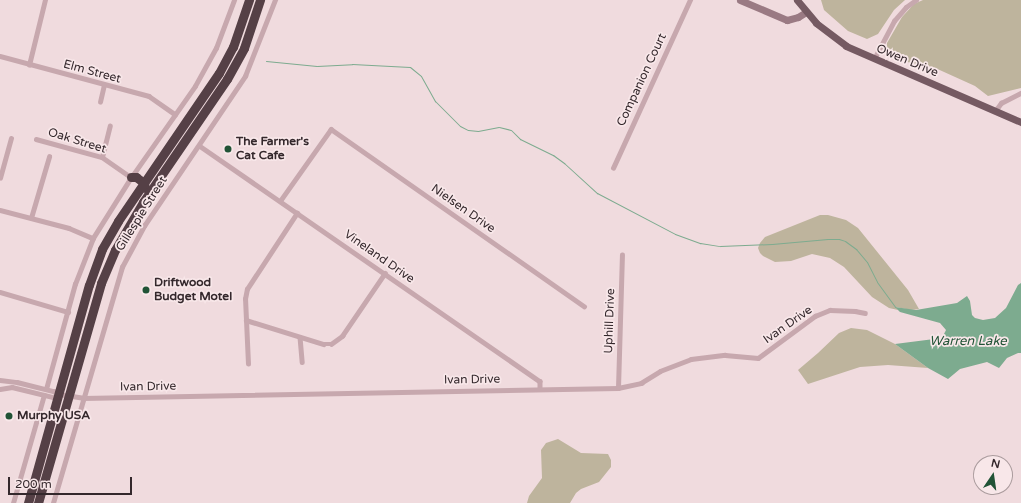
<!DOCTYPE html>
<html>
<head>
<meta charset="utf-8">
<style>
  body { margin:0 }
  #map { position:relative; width:1021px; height:503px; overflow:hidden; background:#f0dbde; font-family:"Varela Round",sans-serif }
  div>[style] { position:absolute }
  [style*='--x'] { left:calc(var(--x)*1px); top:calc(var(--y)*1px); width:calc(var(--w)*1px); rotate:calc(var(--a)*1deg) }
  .green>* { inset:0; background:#beb49d }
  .water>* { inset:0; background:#7dab8f }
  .stream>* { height:1px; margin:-0.5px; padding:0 0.5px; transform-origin:0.5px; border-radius:0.5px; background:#7dab8f }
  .street>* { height:4.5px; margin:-2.25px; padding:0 2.25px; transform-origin:2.25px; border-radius:2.25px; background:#c7a8ae }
  .secondary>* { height:7px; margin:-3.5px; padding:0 3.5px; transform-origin:3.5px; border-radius:3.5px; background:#9a7a83 }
  .primary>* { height:7px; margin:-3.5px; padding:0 3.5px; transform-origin:3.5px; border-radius:3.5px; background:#755a62 }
  .highway>* { height:9px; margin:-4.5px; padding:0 4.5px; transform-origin:4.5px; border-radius:4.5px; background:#554046 }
  .dots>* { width:11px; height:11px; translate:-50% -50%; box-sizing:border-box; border:2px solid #f8e7e9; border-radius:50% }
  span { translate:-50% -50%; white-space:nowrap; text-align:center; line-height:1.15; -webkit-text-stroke:3.5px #f8e7e9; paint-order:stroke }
  .street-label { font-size:12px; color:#34282c }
  .poi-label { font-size:12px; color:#34282c; font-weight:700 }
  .left { translate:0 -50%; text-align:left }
  .water-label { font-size:13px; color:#215336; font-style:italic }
  .north { position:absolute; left:973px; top:455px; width:40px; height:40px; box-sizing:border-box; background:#f8e7e9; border:1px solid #aa9b9d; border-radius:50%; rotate:13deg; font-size:11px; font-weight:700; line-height:16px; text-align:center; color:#34282c }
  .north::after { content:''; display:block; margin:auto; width:14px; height:18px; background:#215336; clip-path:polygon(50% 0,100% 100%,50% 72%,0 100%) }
  .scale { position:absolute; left:8px; top:477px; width:124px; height:18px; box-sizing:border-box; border:2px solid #34282c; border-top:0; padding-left:5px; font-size:12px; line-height:14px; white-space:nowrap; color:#34282c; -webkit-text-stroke:3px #f8e7e9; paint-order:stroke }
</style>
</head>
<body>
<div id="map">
  <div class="green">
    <div style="clip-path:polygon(821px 0,905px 0,894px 10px,878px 34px,867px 39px,848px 31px,824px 10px)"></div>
    <div style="clip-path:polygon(923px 0,1021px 0,1021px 88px,988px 96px,975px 86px,933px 67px,902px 61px,890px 54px,887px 51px,887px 43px,902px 17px,914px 4px)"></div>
    <div style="clip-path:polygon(820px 215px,828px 215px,846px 220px,858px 228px,908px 290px,919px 309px,911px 310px,896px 307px,898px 310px,889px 308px,872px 297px,844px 267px,830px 258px,812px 254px,791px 261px,775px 262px,763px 256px,760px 253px,758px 248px,760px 243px,765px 237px)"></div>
    <div style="clip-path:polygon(851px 328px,867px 330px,895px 344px,928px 368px,888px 365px,860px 367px,808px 384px,798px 370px,818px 353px,839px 333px)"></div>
    <div style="clip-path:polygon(558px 439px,581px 453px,608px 454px,611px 460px,611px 467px,599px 482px,581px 489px,576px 493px,570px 503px,527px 503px,529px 496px,542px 478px,541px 450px,546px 443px)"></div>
  </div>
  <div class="water">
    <div style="clip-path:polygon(1021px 283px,1021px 353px,1018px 353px,1007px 358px,999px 368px,987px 362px,960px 369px,948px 379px,928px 368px,895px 344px,942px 338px,946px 330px,940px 323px,900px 312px,895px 307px,916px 310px,957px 303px,967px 296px,970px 301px,972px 315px,975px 318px,983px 320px,995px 318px,1006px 308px,1018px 285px)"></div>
  </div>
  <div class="stream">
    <div style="--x:266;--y:61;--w:51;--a:5.6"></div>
    <div style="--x:317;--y:66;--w:35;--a:-3"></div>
    <div style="--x:352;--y:64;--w:58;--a:3"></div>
    <div style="--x:410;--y:67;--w:14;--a:39"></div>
    <div style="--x:421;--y:76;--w:29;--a:61"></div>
    <div style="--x:435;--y:101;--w:35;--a:45"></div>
    <div style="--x:460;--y:126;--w:9;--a:27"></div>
    <div style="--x:468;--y:130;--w:10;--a:6"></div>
    <div style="--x:478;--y:131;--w:21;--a:-11"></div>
    <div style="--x:499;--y:127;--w:12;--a:14"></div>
    <div style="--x:511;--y:130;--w:13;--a:45"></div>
    <div style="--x:520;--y:139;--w:37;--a:26"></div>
    <div style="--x:553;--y:155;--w:14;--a:36"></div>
    <div style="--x:564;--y:163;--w:45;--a:42.3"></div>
    <div style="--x:597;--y:193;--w:88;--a:27.7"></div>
    <div style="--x:675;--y:234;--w:27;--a:20"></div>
    <div style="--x:700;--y:243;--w:20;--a:9"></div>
    <div style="--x:720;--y:246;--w:52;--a:-2.2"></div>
    <div style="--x:772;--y:244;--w:56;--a:-5.1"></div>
    <div style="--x:828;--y:239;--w:11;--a:0"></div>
    <div style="--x:839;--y:239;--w:6;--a:18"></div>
    <div style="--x:845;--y:241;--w:14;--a:36"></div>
    <div style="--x:856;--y:249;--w:17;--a:50"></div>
    <div style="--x:867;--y:262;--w:22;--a:63"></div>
    <div style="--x:877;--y:282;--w:31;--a:54"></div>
  </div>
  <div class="street">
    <div style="--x:0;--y:56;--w:154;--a:15"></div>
    <div style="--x:149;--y:96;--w:32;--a:35"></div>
    <div style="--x:874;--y:59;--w:43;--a:-62.2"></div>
    <div style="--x:894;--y:21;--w:18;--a:-49"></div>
    <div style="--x:906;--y:7;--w:12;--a:-35"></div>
    <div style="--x:29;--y:65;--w:67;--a:-76.2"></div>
    <div style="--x:100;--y:102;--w:17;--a:-77"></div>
    <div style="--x:995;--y:111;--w:10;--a:-53"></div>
    <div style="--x:1001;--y:103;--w:22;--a:-27"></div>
    <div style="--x:36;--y:139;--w:68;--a:15.3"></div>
    <div style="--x:102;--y:157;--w:35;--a:35"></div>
    <div style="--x:200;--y:146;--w:413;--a:34.7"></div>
    <div style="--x:540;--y:381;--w:8;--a:90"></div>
    <div style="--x:102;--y:157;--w:32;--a:-76"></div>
    <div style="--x:613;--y:168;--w:185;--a:-65.4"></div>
    <div style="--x:0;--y:178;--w:41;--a:-74.6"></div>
    <div style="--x:280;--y:201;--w:88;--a:-54.7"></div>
    <div style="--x:331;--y:129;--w:309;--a:35"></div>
    <div style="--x:0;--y:210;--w:71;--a:14.6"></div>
    <div style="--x:69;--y:228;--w:26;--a:23"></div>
    <div style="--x:31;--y:218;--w:64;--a:-73.6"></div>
    <div style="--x:0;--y:292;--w:71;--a:16.4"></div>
    <div style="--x:246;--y:320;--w:81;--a:17.3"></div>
    <div style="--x:323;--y:344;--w:8;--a:0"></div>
    <div style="--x:331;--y:344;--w:14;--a:-36"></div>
    <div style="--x:342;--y:336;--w:76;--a:-55.7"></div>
    <div style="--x:300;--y:337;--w:25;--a:85"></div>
    <div style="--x:248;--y:364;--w:65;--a:-92.6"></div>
    <div style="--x:245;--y:299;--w:10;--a:-79"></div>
    <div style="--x:247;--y:289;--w:91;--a:-56.7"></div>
    <div style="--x:0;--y:380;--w:17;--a:7"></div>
    <div style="--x:17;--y:382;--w:38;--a:14"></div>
    <div style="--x:54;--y:391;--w:6;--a:31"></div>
    <div style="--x:59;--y:394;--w:24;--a:9"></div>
    <div style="--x:83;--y:398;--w:535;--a:-1.07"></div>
    <div style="--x:618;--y:388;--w:24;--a:-12"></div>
    <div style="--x:641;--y:383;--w:22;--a:-32"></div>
    <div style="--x:660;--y:371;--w:33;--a:-21"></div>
    <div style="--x:691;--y:359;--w:34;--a:-7"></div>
    <div style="--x:725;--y:355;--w:33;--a:5"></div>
    <div style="--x:758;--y:358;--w:71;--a:-36.4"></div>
    <div style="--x:815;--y:316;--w:16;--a:-22"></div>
    <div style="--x:830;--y:310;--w:25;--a:2"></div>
    <div style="--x:855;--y:311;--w:10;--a:11"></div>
    <div style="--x:618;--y:388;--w:133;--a:-88.3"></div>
    <div style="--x:0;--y:389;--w:12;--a:-9"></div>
    <div style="--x:12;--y:387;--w:42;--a:13.7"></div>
    <div style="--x:53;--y:397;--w:4;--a:-27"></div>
    <div style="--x:46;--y:389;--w:109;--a:-74.6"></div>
    <div style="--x:75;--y:284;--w:49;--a:-68.6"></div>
    <div style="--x:93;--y:238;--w:70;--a:-57.9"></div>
    <div style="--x:130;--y:179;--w:113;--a:-55"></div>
    <div style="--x:195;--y:86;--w:43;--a:-61.1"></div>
    <div style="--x:216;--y:48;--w:51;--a:-69.4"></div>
    <div style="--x:13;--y:503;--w:112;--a:-74"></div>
    <div style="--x:53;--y:503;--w:246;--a:-73.7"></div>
    <div style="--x:122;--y:267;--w:47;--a:-61.8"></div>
    <div style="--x:144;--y:226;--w:181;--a:-56"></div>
    <div style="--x:245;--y:76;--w:82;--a:-68.5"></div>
  </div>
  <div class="secondary">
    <div style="--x:740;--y:0;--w:51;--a:23.1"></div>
    <div style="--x:787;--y:20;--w:11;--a:-15"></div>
    <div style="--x:798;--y:17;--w:9;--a:-32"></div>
  </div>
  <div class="primary">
    <div style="--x:797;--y:0;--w:30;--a:50"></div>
    <div style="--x:816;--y:23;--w:38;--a:37"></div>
    <div style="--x:846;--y:46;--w:191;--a:23.5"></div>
  </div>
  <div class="highway">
    <div style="--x:131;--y:177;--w:5;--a:0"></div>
    <div style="--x:136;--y:177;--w:10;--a:37"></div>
    <div style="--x:144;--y:183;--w:5;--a:79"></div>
    <div style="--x:28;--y:503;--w:226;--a:-74.4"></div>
    <div style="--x:89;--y:285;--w:38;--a:-70"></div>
    <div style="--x:102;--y:249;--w:32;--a:-60"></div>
    <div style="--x:118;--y:221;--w:179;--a:-55.7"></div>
    <div style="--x:219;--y:73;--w:30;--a:-62"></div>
    <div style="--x:233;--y:47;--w:50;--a:-71.2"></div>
    <div style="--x:38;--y:503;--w:229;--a:-74"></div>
    <div style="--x:101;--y:283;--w:36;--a:-67"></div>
    <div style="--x:115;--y:250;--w:56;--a:-59.7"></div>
    <div style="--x:143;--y:202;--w:149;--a:-55.7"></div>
    <div style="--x:227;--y:79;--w:35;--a:-61"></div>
    <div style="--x:244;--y:48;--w:51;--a:-71.6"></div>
  </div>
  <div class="dots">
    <div style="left:228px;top:149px;background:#215336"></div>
    <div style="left:146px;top:290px;background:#215336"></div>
    <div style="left:9px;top:416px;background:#215336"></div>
  </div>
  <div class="street-label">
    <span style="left:907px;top:61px;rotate:23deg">Owen Drive</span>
    <span style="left:92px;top:72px;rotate:15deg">Elm Street</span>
    <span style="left:642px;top:80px;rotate:-65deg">Companion Court</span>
    <span style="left:77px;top:141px;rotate:17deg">Oak Street</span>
    <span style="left:463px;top:209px;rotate:35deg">Nielsen Drive</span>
    <span style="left:142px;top:214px;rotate:-58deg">Gillespie Street</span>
    <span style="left:379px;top:257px;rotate:35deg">Vineland Drive</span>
    <span style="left:610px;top:321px;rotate:-88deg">Uphill Drive</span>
    <span style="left:788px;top:325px;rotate:-35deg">Ivan Drive</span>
    <span style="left:472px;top:380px;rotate:-1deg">Ivan Drive</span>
    <span style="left:148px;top:387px;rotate:-1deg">Ivan Drive</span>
  </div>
  <div class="poi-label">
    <span class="left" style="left:236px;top:149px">The Farmer's<br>Cat Cafe</span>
    <span class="left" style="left:154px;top:290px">Driftwood<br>Budget Motel</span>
    <span class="left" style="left:17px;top:416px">Murphy USA</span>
  </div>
  <div class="water-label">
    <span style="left:968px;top:341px">Warren Lake</span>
  </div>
  <div class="north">N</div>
  <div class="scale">200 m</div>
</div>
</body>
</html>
